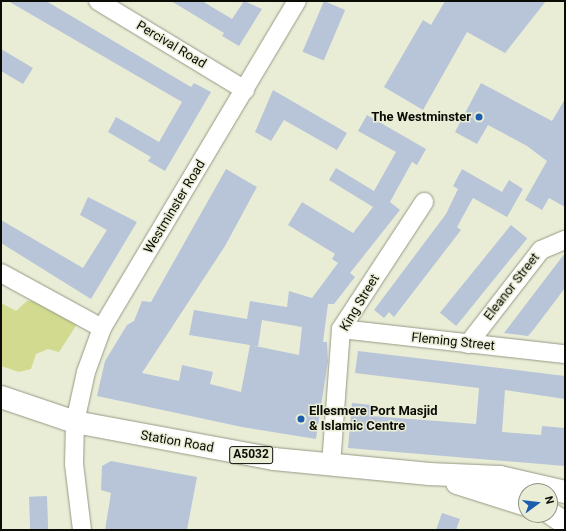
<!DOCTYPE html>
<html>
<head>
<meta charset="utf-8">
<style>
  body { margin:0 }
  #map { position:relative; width:566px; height:531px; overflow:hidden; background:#e9edd6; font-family:Roboto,sans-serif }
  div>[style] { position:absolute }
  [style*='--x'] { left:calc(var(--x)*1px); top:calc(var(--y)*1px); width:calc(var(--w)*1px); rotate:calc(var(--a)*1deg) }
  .green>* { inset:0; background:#d1da8e }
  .building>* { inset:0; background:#b8c5d8; transform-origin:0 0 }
  .roads { filter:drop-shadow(0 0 1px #969984) drop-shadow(0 0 1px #969984) }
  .minor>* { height:18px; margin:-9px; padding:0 9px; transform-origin:9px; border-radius:9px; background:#fff }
  .major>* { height:22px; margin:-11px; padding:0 11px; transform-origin:11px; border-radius:11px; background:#fff }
  .dots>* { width:11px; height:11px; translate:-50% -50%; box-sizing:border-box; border:2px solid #e9edd6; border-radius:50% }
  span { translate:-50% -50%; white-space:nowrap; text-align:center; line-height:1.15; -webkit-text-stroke:3px #e9edd6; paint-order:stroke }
  .shield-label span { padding:1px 3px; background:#e9edd6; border:1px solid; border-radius:3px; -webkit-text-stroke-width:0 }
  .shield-label { font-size:12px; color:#0b0c05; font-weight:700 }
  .street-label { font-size:13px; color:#0b0c05 }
  .poi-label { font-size:13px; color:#0b0c05; font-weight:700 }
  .right { translate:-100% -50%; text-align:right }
  .left { translate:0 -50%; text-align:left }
  .frame { position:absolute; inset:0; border:2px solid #0b0c05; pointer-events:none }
  .north { position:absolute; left:518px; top:483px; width:40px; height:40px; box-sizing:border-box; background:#e9edd6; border:1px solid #909382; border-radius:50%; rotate:75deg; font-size:11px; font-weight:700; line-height:16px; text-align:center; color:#0b0c05 }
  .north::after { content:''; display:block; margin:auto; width:14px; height:18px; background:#1d5dae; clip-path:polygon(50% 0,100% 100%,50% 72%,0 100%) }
</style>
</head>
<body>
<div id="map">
  <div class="green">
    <div style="clip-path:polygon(38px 300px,77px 324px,59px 352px,48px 349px,36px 354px,31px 369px,19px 372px,1px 366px,1px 303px,16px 311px,27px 301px)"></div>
  </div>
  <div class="building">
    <div style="clip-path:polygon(8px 1px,46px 1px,191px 87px,194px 83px,211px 92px,165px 171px,148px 161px,151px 157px,108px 132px,116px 117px,159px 142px,182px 102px)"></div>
    <div style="clip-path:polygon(171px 1px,202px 1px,232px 19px,244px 1px,262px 9px,239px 46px,222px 36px,224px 33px)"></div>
    <div style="left:324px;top:1px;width:23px;height:55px;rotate:23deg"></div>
    <div style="clip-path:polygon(445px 1px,546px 1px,505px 53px,467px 32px,423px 110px,384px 87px,423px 20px,431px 25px)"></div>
    <div style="clip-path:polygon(1px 49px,33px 68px,23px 84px,1px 71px)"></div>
    <div style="clip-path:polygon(481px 83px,552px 121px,565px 99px,565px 207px,549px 198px,542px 210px,525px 200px,547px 161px,527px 146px,488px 125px,477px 144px,455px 132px)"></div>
    <div style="clip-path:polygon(273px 90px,347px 133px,337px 150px,284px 120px,271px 141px,255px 132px)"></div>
    <div style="clip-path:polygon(evenodd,367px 115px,426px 149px,417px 165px,412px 162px,390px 202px,400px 210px,350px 273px,355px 277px,334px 304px,328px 304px,323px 342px,327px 342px,328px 361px,316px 439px,242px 427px,97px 396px,105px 361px,127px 325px,134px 321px,142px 301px,151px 302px,226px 169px,257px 187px,225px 246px,142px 373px,179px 381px,182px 365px,213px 372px,210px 384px,241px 392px,250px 345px,189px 335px,194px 310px,247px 319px,250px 301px,287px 307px,289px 291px,312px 298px,338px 263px,332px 259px,335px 254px,288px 225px,302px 202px,353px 233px,373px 207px,329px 180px,336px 168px,374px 191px,396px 152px,358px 131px,367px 115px,262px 320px,302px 327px,299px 355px,250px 345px,258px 347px,262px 320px)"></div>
    <div style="clip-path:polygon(462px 169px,502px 192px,509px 180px,523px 189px,507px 217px,473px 198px,457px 227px,461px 230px,394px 317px,389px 312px,384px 318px,374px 310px,446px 214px,458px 189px,453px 186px)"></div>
    <div style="clip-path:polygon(88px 197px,137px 222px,91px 299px,1px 243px,1px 220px,83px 268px,107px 230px,80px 215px)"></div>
    <div style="left:511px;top:225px;width:21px;height:113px;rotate:39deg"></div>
    <div style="clip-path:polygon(565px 253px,565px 288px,534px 329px,528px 336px,504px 333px)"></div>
    <div style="clip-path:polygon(358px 351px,565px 376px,565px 399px,505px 390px,502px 432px,541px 435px,542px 426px,565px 428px,565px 466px,348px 448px,352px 403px,373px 405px,372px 416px,476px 424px,479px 388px,355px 373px)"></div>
    <div style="clip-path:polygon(111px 461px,197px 477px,187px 530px,105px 530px,111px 493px,101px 490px,102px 466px)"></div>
    <div style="left:47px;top:496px;width:34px;height:18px;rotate:88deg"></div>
    <div style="clip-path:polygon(442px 513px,460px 519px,456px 530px,436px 530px)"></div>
  </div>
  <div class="roads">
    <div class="minor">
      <div style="--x:98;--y:1;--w:172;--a:31.2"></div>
      <div style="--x:1;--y:273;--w:115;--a:28.6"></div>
      <div style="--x:341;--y:329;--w:225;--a:6.4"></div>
      <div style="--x:468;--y:344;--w:119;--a:-52.2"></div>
      <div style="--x:541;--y:250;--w:26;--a:-23"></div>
      <div style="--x:331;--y:465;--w:136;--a:-85.8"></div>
      <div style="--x:341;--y:329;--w:152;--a:-56.8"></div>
      <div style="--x:82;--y:530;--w:66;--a:-96.9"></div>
      <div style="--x:74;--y:464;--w:42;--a:-88.6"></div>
      <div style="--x:75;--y:422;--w:51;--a:-77.6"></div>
      <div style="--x:86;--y:372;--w:47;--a:-70"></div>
      <div style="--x:102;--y:328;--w:381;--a:-59.2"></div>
    </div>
    <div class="major">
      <div style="--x:1;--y:397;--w:78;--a:18.7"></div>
      <div style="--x:75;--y:422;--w:202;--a:10.5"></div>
      <div style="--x:274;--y:459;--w:156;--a:5.5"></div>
      <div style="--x:429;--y:474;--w:71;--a:2.4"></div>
      <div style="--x:500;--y:477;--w:67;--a:13"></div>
      <div style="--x:457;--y:483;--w:72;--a:17.7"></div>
      <div style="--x:550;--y:513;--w:18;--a:34"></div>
    </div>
  </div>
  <div class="dots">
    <div style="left:479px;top:117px;background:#1d5dae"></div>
    <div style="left:301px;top:419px;background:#1d5dae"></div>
  </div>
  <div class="shield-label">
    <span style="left:251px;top:455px">A5032</span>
  </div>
  <div class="street-label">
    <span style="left:171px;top:45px;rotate:31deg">Percival Road</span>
    <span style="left:175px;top:207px;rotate:-59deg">Westminster Road</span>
    <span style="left:512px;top:287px;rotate:-52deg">Eleanor Street</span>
    <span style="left:360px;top:303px;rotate:-59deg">King Street</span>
    <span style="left:453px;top:342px;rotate:6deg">Fleming Street</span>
    <span style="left:177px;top:442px;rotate:10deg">Station Road</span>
  </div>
  <div class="poi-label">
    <span class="right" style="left:471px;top:117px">The Westminster</span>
    <span class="left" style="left:309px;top:419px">Ellesmere Port Masjid<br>&amp; Islamic Centre</span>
  </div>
  <div class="frame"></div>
  <div class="north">N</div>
</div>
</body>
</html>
